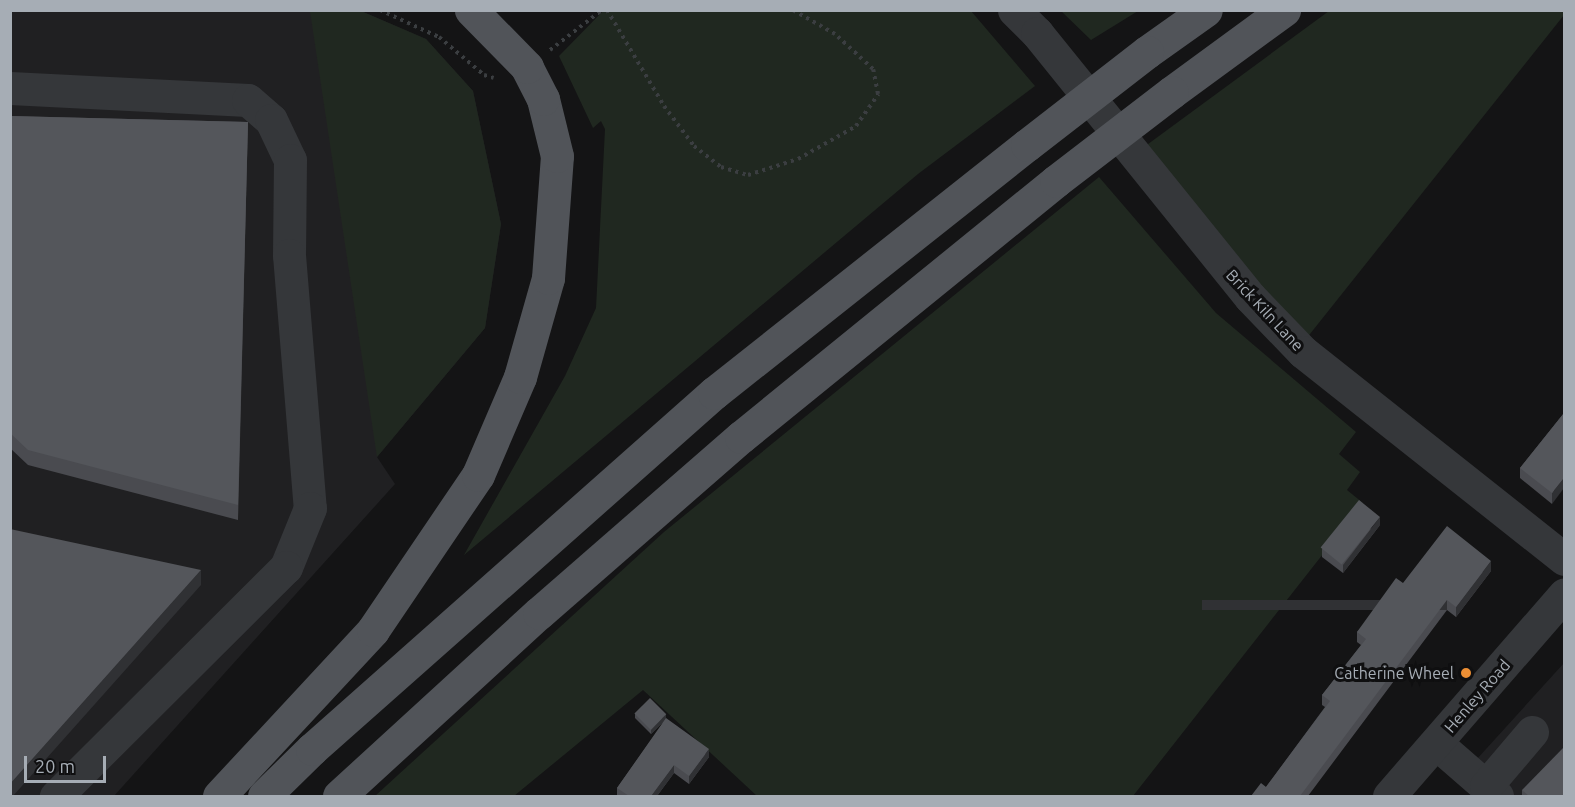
<!DOCTYPE html>
<html>
<head>
<meta charset="utf-8">
<style>
  body { margin:0 }
  #map { position:relative; width:1575px; height:807px; overflow:hidden; background:#141415; font-family:Ubuntu,sans-serif }
  div>[style] { position:absolute }
  [style*='--x'] { left:calc(var(--x)*1px); top:calc(var(--y)*1px); width:calc(var(--w)*1px); rotate:calc(var(--a)*1deg) }
  .built>* { inset:0; background:#202022 }
  .green>* { inset:0; background:#202820 }
  .path>* { height:4px; margin-top:-2px; transform-origin:0; background:repeating-linear-gradient(90deg,#3b3e41 0 3px,transparent 0 7.5px) }
  .minor>* { height:33px; margin:-16.5px; padding:0 16.5px; transform-origin:16.5px; border-radius:16.5px; background:#35373a }
  .major>* { height:33px; margin:-16.5px; padding:0 16.5px; transform-origin:16.5px; border-radius:16.5px; background:#515459 }
  .major-bridge>* { height:33px; margin:-16.5px; padding:0 16.5px; transform-origin:16.5px; border-radius:16.5px; background:#515459 }
  .wall>* { inset:0; background:#4a4b50 }
  .shaded-wall>* { inset:0; background:#303134; transform-origin:0 0 }
  .building>* { inset:0; background:#54565b; transform-origin:0 0 }
  .dots>* { width:16px; height:16px; translate:-50% -50%; box-sizing:border-box; border:3px solid #0f0f10; border-radius:50% }
  span { translate:-50% -50%; white-space:nowrap; text-align:center; line-height:1.15; -webkit-text-stroke:6px #0f0f10; paint-order:stroke }
  .street-label { font-size:16px; color:#a6adb5 }
  .poi-label { font-size:16px; color:#a6adb5 }
  .right { translate:-100% -50%; text-align:right }
  .frame { position:absolute; inset:0; border:12px solid #a6adb5; pointer-events:none }
  .scale { position:absolute; left:24px; top:756px; width:82px; height:27px; box-sizing:border-box; border:3px solid #a6adb5; border-top:0; padding-left:8px; font-size:18px; line-height:21px; white-space:nowrap; color:#a6adb5; -webkit-text-stroke:4px #0f0f10; paint-order:stroke }
</style>
</head>
<body>
<div id="map">
  <div class="built">
    <div style="clip-path:polygon(10px 11px,361px 11px,426px 39px,473px 91px,501px 224px,485px 328px,377px 457px,395px 484px,114px 796px,11px 796px)"></div>
    <div style="clip-path:polygon(1564px 663px,1564px 796px,1475px 796px,1457px 781px)"></div>
  </div>
  <div class="green">
    <div style="clip-path:polygon(310px 11px,361px 11px,426px 39px,473px 91px,501px 224px,485px 328px,377px 457px)"></div>
    <div style="clip-path:polygon(603px 11px,971px 11px,1035px 86px,918px 174px,464px 555px,565px 376px,596px 308px,605px 129px,601px 121px,593px 128px,559px 56px)"></div>
    <div style="clip-path:polygon(1061px 11px,1138px 11px,1091px 40px)"></div>
    <div style="clip-path:polygon(1329px 11px,1564px 11px,1564px 15px,1306px 339px,1144px 147px)"></div>
    <div style="clip-path:polygon(1099px 177px,1216px 313px,1356px 432px,1339px 454px,1360px 472px,1347px 490px,1363px 503px,1133px 796px,757px 796px,643px 690px,514px 796px,375px 796px,664px 532px)"></div>
  </div>
  <div class="path">
    <div style="--x:380;--y:10;--w:65;--a:24.6"></div>
    <div style="--x:439;--y:37;--w:59;--a:40.2"></div>
    <div style="--x:484;--y:75;--w:10;--a:17"></div>
    <div style="--x:607;--y:10;--w:112;--a:59.3"></div>
    <div style="--x:664;--y:106;--w:50;--a:53.1"></div>
    <div style="--x:694;--y:146;--w:34;--a:38"></div>
    <div style="--x:721;--y:167;--w:28;--a:17"></div>
    <div style="--x:748;--y:175;--w:52;--a:-17.7"></div>
    <div style="--x:798;--y:159;--w:67;--a:-29.6"></div>
    <div style="--x:856;--y:126;--w:39;--a:-55"></div>
    <div style="--x:878;--y:94;--w:25;--a:-101"></div>
    <div style="--x:873;--y:69;--w:52;--a:-137.4"></div>
    <div style="--x:835;--y:34;--w:48;--a:-150.3"></div>
    <div style="--x:550;--y:50;--w:66;--a:-37.6"></div>
  </div>
  <div class="minor">
    <div style="--x:1014;--y:10;--w:33;--a:45"></div>
    <div style="--x:1037;--y:33;--w:339;--a:51.1"></div>
    <div style="--x:1250;--y:297;--w:76;--a:46.1"></div>
    <div style="--x:1303;--y:352;--w:333;--a:38.4"></div>
    <div style="--x:10;--y:88;--w:238;--a:2.9"></div>
    <div style="--x:248;--y:100;--w:30;--a:41"></div>
    <div style="--x:271;--y:120;--w:44;--a:64.6"></div>
    <div style="--x:290;--y:160;--w:95;--a:90.6"></div>
    <div style="--x:289;--y:255;--w:254;--a:85.3"></div>
    <div style="--x:310;--y:508;--w:64;--a:112.1"></div>
    <div style="--x:286;--y:567;--w:325;--a:135.1"></div>
    <div style="--x:1436;--y:743;--w:81;--a:41"></div>
    <div style="--x:1486;--y:786;--w:71;--a:-49.6"></div>
    <div style="--x:1389;--y:796;--w:267;--a:-49"></div>
  </div>
  <div class="major">
    <div style="--x:1147;--y:52;--w:72;--a:-35.4"></div>
    <div style="--x:1172;--y:92;--w:139;--a:-36.2"></div>
    <div style="--x:219;--y:796;--w:226;--a:-47.1"></div>
    <div style="--x:373;--y:630;--w:187;--a:-55.9"></div>
    <div style="--x:478;--y:475;--w:107;--a:-66.8"></div>
    <div style="--x:520;--y:377;--w:103;--a:-74.2"></div>
    <div style="--x:548;--y:278;--w:122;--a:-85.8"></div>
    <div style="--x:557;--y:156;--w:59;--a:-103.8"></div>
    <div style="--x:543;--y:99;--w:36;--a:-117"></div>
    <div style="--x:527;--y:67;--w:80;--a:-134.5"></div>
    <div style="--x:264;--y:796;--w:67;--a:-44.4"></div>
    <div style="--x:312;--y:749;--w:537;--a:-41.53"></div>
    <div style="--x:714;--y:393;--w:399;--a:-38.4"></div>
    <div style="--x:339;--y:796;--w:271;--a:-42.5"></div>
    <div style="--x:539;--y:613;--w:268;--a:-41.1"></div>
    <div style="--x:741;--y:437;--w:406;--a:-39.1"></div>
  </div>
  <div class="major-bridge">
    <div style="--x:1027;--y:145;--w:152;--a:-37.8"></div>
    <div style="--x:1056;--y:181;--w:146;--a:-37.5"></div>
  </div>
  <div class="wall">
    <div style="clip-path:polygon(10px 116px,248px 122px,238px 520px,28px 465px,10px 448px)"></div>
    <div style="clip-path:polygon(1564px 413px,1552px 504px,1520px 478px,1520px 468px)"></div>
    <div style="clip-path:polygon(1380px 525px,1343px 573px,1322px 557px,1322px 549px)"></div>
    <div style="clip-path:polygon(1491px 571px,1456px 617px,1447px 610px,1308px 796px,1251px 796px,1266px 787px,1325px 707px,1322px 705px,1322px 695px,1361px 645px,1357px 642px,1357px 632px,1403px 583px)"></div>
    <div style="clip-path:polygon(635px 714px,666px 719px,709px 757px,689px 784px,674px 773px,657px 796px,617px 796px,617px 788px,666px 719px,651px 734px,635px 718px)"></div>
    <div style="clip-path:polygon(1522px 790px,1564px 796px,1522px 796px)"></div>
  </div>
  <div class="shaded-wall">
    <div style="clip-path:polygon(1564px 478px,1564px 488px,1552px 504px,1552px 493px)"></div>
    <div style="clip-path:polygon(1380px 517px,1380px 525px,1343px 573px,1343px 565px)"></div>
    <div style="clip-path:polygon(1491px 561px,1491px 571px,1456px 617px,1456px 607px)"></div>
    <div style="clip-path:polygon(201px 570px,201px 585px,13px 796px,10px 796px,10px 784px)"></div>
    <div style="left:1447px;top:600px;width:10px;height:245px;rotate:90deg"></div>
    <div style="clip-path:polygon(666px 714px,666px 719px,651px 734px,651px 730px)"></div>
    <div style="clip-path:polygon(709px 749px,709px 757px,689px 784px,689px 776px)"></div>
    <div style="clip-path:polygon(674px 765px,674px 773px,657px 796px,651px 796px)"></div>
  </div>
  <div class="building">
    <div style="clip-path:polygon(10px 116px,248px 122px,238px 505px,28px 450px,10px 433px)"></div>
    <div style="clip-path:polygon(1564px 413px,1564px 478px,1552px 493px,1520px 468px)"></div>
    <div style="left:1359px;top:500px;width:27px;height:61px;rotate:39deg"></div>
    <div style="clip-path:polygon(1447px 526px,1491px 561px,1456px 607px,1447px 600px,1300px 796px,1251px 796px,1261px 783px,1266px 787px,1330px 701px,1322px 695px,1366px 639px,1357px 632px,1396px 578px,1403px 583px)"></div>
    <div style="clip-path:polygon(10px 529px,201px 570px,10px 784px)"></div>
    <div style="left:650px;top:698px;width:23px;height:22px;rotate:45deg"></div>
    <div style="clip-path:polygon(666px 718px,709px 749px,689px 776px,674px 765px,651px 796px,629px 796px,617px 788px)"></div>
    <div style="clip-path:polygon(1564px 747px,1564px 796px,1529px 796px,1522px 790px)"></div>
  </div>
  <div class="dots">
    <div style="left:1466px;top:673px;background:#ed8f34"></div>
  </div>
  <div class="street-label">
    <span style="left:1265px;top:310px;rotate:47deg">Brick Kiln Lane</span>
    <span style="left:1477px;top:696px;rotate:-49deg">Henley Road</span>
  </div>
  <div class="poi-label">
    <span class="right" style="left:1454px;top:673px">Catherine Wheel</span>
  </div>
  <div class="frame"></div>
  <div class="scale">20 m</div>
</div>
</body>
</html>
